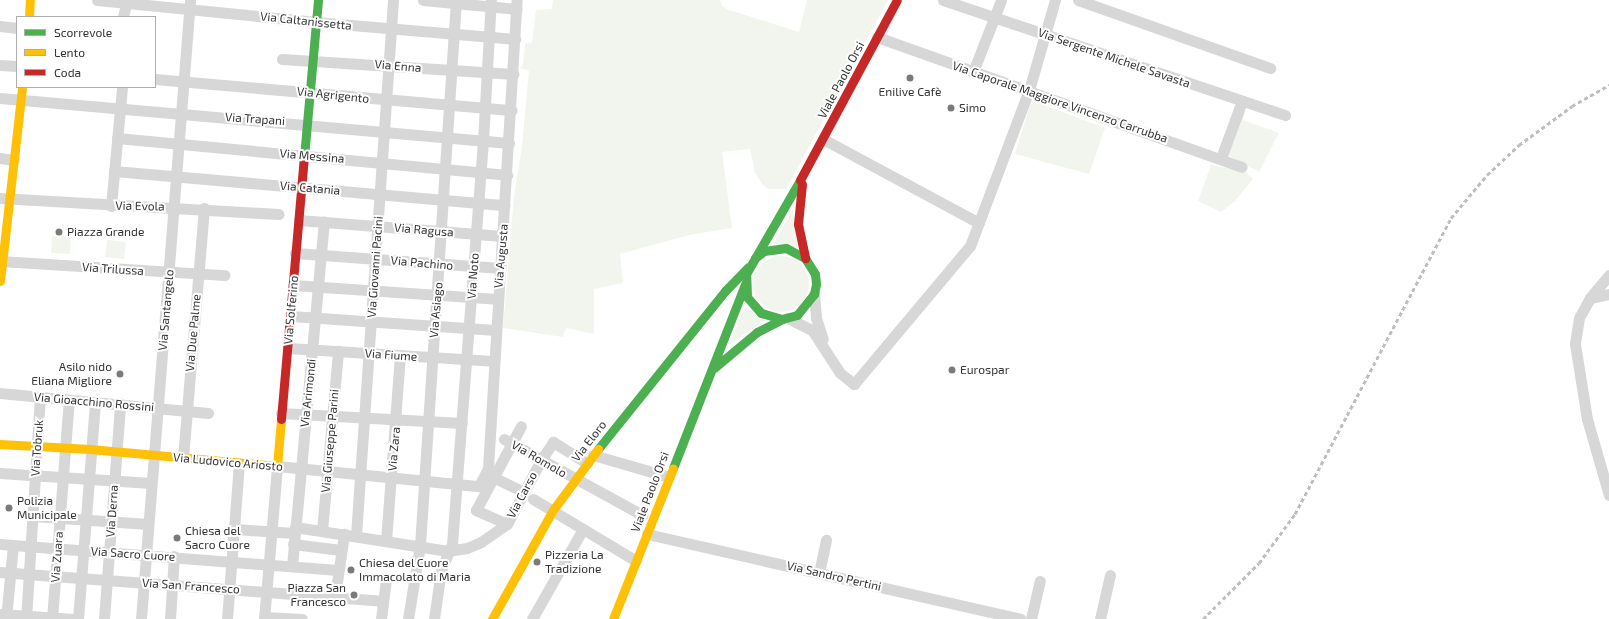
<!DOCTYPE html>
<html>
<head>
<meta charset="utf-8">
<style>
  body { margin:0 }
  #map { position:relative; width:1609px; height:619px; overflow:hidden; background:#fff; font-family:"Exo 2",sans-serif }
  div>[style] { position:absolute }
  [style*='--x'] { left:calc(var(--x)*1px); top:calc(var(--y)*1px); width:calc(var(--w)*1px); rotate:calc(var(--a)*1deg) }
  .green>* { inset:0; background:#f1f5ed; transform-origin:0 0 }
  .round { border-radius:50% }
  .street>* { height:11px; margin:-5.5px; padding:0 5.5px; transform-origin:5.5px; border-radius:5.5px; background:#d7d7d7 }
  .fast>* { height:9px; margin:-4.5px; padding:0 4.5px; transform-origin:4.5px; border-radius:4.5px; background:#4caf50 }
  .slow>* { height:9px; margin:-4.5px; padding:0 4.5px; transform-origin:4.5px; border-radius:4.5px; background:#ffc107 }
  .jam>* { height:9px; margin:-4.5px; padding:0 4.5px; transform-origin:4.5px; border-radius:4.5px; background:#c62828 }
  .rail>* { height:3px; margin-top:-1.5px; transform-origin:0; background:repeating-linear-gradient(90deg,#bebebe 0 4px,transparent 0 7px) }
  .dots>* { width:11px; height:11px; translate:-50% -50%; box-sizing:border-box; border:2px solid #fff; border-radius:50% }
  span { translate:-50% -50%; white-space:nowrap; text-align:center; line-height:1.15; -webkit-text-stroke:4px #fff; paint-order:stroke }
  .street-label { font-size:12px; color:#333 }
  .poi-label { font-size:12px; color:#333 }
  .left { translate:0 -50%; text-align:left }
  .right { translate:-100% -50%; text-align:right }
  .legend { position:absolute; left:16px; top:16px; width:140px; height:72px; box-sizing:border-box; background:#fff; border:1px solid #adadad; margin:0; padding:5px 7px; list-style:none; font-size:12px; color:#333 }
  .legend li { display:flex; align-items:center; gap:8px; height:20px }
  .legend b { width:20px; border:1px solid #adadad }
</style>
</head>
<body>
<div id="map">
  <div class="green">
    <div style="clip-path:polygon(553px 0,720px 0,722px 6px,729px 10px,799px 32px,807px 0,888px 0,786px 189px,768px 189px,763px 185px,755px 173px,750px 149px,722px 152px,732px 228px,689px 235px,620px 254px,623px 283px,594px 289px,594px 334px,566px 328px,563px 337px,503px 328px,514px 197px,522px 146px,529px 71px,520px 68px,523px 65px,525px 44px,532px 42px,536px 10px,552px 9px)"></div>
    <div style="clip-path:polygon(1036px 102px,1105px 128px,1089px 174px,1015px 154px,1030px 105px)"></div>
    <div style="clip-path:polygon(1246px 106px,1243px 120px,1279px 133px,1259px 172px,1226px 154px)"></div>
    <div style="clip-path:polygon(1211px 165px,1246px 172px,1253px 179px,1235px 201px,1221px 212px,1198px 201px)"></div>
    <div style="clip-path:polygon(793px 209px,799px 248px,773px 244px)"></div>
    <div style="left:52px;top:236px;width:19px;height:17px;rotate:3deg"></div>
    <div style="left:107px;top:240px;width:19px;height:17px;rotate:6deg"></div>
    <div class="round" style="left:753px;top:256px;width:56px;height:56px"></div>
    <div style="clip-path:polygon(745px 307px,765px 320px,730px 344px,744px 308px)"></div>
  </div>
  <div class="street">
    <div style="--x:97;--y:0;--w:220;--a:5.7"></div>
    <div style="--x:316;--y:22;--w:200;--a:4.9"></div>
    <div style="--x:423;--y:0;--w:94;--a:5.5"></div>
    <div style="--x:943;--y:0;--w:361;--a:18.6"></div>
    <div style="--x:1078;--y:0;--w:204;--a:19.5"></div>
    <div style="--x:123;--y:17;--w:17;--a:-77"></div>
    <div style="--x:0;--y:26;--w:17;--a:7"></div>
    <div style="--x:877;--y:37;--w:387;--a:19.6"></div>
    <div style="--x:282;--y:59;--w:232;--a:3.7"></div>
    <div style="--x:0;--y:65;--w:17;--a:3"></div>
    <div style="--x:973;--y:72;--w:77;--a:-68.7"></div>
    <div style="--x:155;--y:79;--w:358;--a:5"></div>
    <div style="--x:0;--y:98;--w:511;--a:5.05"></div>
    <div style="--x:117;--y:138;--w:392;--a:5.4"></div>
    <div style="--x:823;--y:139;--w:177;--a:28.3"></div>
    <div style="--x:0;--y:158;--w:14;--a:8"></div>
    <div style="--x:1221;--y:158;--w:61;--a:-69.8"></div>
    <div style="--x:114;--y:171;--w:392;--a:5"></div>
    <div style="--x:0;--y:198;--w:279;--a:3.3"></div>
    <div style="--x:111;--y:206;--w:120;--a:-84.7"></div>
    <div style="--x:299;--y:220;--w:204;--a:4.5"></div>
    <div style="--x:295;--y:253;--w:206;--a:4.2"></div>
    <div style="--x:0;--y:261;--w:225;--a:3.6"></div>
    <div style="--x:1609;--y:275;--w:30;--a:130"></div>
    <div style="--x:1590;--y:298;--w:23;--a:119"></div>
    <div style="--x:1579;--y:318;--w:26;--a:99"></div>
    <div style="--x:1575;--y:344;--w:76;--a:80.9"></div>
    <div style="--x:1587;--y:419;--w:79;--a:73.9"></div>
    <div style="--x:293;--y:285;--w:204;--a:3.9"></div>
    <div style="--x:814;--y:294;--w:24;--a:85"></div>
    <div style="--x:816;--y:318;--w:22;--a:72"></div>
    <div style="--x:1590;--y:298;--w:19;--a:-12"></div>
    <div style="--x:291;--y:316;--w:205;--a:3.9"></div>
    <div style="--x:788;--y:318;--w:27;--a:27"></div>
    <div style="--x:812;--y:330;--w:51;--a:56.9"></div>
    <div style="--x:840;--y:373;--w:18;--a:38"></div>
    <div style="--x:854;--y:384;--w:180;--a:-50"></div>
    <div style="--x:970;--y:246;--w:167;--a:-69.3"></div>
    <div style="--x:1029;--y:90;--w:94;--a:-73.9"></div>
    <div style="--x:288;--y:348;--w:205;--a:3.6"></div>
    <div style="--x:0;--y:393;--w:209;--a:5.5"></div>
    <div style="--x:281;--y:413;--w:181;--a:3.2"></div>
    <div style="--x:504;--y:439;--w:158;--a:28.8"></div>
    <div style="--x:593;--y:455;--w:79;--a:16.1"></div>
    <div style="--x:183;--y:458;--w:251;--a:-85.2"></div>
    <div style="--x:0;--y:473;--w:151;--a:3.8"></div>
    <div style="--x:493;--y:477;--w:34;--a:26"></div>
    <div style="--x:533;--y:499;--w:120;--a:31"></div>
    <div style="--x:33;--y:516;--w:115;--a:4"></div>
    <div style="--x:507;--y:524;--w:34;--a:-156"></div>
    <div style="--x:476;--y:510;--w:95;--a:-61.8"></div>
    <div style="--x:295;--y:527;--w:155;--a:8.9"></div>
    <div style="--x:448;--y:551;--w:19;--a:-9"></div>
    <div style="--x:467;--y:548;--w:15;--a:-23"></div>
    <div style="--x:481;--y:542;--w:32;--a:-35"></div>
    <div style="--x:507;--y:524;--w:72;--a:-62"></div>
    <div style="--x:541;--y:460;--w:22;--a:-56"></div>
    <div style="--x:553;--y:442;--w:40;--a:32"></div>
    <div style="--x:235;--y:529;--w:59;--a:3.9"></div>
    <div style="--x:322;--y:531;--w:181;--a:-84.9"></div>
    <div style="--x:647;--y:534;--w:383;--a:12.8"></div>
    <div style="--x:356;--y:535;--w:536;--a:-86.04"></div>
    <div style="--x:386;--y:541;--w:186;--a:-85.7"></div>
    <div style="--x:0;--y:544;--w:339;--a:4.4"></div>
    <div style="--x:293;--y:544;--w:48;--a:7.1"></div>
    <div style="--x:292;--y:566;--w:346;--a:-84.7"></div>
    <div style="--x:0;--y:572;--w:383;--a:4.3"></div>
    <div style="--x:819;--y:573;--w:34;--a:-78"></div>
    <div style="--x:335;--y:596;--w:63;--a:-81.7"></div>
    <div style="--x:1;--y:614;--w:73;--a:3.9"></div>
    <div style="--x:264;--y:617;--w:38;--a:3"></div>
    <div style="--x:6;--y:619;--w:74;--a:-84.6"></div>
    <div style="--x:26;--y:619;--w:221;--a:-86.4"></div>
    <div style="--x:52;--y:619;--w:220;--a:-85.6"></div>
    <div style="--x:78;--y:619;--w:218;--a:-85.5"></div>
    <div style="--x:104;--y:619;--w:216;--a:-85.7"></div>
    <div style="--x:141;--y:619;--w:621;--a:-85.47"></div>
    <div style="--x:170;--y:619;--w:63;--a:-86.4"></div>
    <div style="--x:227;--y:619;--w:156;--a:-85.6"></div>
    <div style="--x:264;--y:619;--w:154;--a:-85.1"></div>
    <div style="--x:277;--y:466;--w:203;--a:5.7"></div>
    <div style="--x:479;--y:486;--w:20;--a:-63"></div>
    <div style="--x:488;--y:468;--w:469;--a:-86.5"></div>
    <div style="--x:381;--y:619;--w:40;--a:-82.9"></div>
    <div style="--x:408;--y:619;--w:75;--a:-80.8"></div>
    <div style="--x:420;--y:545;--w:546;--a:-86.22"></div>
    <div style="--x:434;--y:619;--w:49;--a:-81.9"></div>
    <div style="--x:441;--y:570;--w:28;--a:-67"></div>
    <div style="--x:452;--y:544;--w:404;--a:-85.6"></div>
    <div style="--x:483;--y:141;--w:141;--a:-86.8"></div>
    <div style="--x:532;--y:619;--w:103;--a:-60.5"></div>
    <div style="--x:1031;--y:619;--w:39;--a:-77"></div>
    <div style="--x:1100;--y:619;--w:45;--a:-77.2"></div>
  </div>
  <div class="fast">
    <div style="--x:304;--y:157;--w:158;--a:-84.9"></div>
    <div style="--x:755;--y:258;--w:11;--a:-38"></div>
    <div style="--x:764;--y:251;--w:22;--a:-8"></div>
    <div style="--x:786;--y:248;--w:21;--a:28"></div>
    <div style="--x:805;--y:258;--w:19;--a:58"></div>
    <div style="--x:815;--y:274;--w:10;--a:84"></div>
    <div style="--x:816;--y:284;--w:10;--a:101"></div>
    <div style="--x:814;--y:294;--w:27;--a:129"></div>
    <div style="--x:797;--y:315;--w:16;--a:165"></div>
    <div style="--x:782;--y:319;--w:22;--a:-164"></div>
    <div style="--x:761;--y:313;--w:21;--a:-131"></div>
    <div style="--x:747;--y:297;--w:23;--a:-92"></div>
    <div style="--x:746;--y:274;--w:108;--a:-60.1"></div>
    <div style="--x:714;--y:368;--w:56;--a:-39.9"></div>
    <div style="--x:757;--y:332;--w:28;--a:-27"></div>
    <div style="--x:598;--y:449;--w:203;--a:-51.2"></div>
    <div style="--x:725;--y:291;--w:33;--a:-46"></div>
    <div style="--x:673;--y:468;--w:198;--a:-68.6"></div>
  </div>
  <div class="slow">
    <div style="--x:29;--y:17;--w:17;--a:-87"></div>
    <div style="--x:0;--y:281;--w:195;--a:-83.5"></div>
    <div style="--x:0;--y:444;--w:90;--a:3.2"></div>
    <div style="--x:90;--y:449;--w:188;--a:5.2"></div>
    <div style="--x:277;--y:466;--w:47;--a:-85.1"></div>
    <div style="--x:492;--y:619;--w:125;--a:-60.8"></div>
    <div style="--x:553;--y:510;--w:76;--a:-53.6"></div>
    <div style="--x:613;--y:619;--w:162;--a:-68.3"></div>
  </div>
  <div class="jam">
    <div style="--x:800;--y:180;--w:204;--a:-61.7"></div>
    <div style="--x:802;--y:184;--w:40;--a:95.7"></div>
    <div style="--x:798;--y:224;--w:35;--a:78"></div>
    <div style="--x:281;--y:419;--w:263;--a:-85"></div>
  </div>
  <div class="rail">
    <div style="--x:1203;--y:619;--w:79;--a:-45"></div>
    <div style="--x:1259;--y:563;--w:61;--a:-53.7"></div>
    <div style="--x:1295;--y:514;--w:335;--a:-62.2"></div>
    <div style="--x:1451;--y:218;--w:56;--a:-50.1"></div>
    <div style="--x:1487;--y:175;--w:44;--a:-43.2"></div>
    <div style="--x:1519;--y:145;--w:66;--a:-36.3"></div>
    <div style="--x:1572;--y:106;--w:43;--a:-29.6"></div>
  </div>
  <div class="dots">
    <div style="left:910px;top:78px;background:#7a7a7a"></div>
    <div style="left:951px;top:108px;background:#7a7a7a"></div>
    <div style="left:59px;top:232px;background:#7a7a7a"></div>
    <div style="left:952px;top:370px;background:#7a7a7a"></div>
    <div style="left:120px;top:374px;background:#7a7a7a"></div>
    <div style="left:9px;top:508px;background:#7a7a7a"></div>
    <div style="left:177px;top:538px;background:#7a7a7a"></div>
    <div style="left:537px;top:562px;background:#7a7a7a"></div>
    <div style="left:351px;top:570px;background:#7a7a7a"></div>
    <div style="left:354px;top:595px;background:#7a7a7a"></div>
  </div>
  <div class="street-label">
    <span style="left:306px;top:21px;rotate:6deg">Via Caltanissetta</span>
    <span style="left:1114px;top:58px;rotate:19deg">Via Sergente Michele Savasta</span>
    <span style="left:398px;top:66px;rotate:5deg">Via Enna</span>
    <span style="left:841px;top:80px;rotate:-62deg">Viale Paolo Orsi</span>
    <span style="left:333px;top:95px;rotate:6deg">Via Agrigento</span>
    <span style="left:1060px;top:102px;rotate:19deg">Via Caporale Maggiore Vincenzo Carrubba</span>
    <span style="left:255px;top:119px;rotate:4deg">Via Trapani</span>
    <span style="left:312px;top:156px;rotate:5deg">Via Messina</span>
    <span style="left:310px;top:188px;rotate:5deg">Via Catania</span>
    <span style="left:140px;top:206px;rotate:1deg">Via Evola</span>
    <span style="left:424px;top:230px;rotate:5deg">Via Ragusa</span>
    <span style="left:501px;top:256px;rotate:-85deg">Via Augusta</span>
    <span style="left:422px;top:263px;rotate:5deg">Via Pachino</span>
    <span style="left:375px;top:267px;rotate:-86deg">Via Giovanni Pacini</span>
    <span style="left:113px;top:269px;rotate:4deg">Via Trilussa</span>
    <span style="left:473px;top:276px;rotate:-86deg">Via Noto</span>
    <span style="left:166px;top:310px;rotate:-85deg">Via Santangelo</span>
    <span style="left:291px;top:310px;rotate:-85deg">Via Solferino</span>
    <span style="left:436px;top:310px;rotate:-85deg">Via Asiago</span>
    <span style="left:193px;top:333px;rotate:-85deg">Via Due Palme</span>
    <span style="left:391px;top:355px;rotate:4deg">Via Fiume</span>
    <span style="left:308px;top:393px;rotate:-84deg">Via Arimondi</span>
    <span style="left:94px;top:402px;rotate:5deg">Via Gioacchino Rossini</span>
    <span style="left:330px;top:441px;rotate:-85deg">Via Giuseppe Parini</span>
    <span style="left:589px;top:441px;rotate:-52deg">Via Eloro</span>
    <span style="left:37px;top:448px;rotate:-86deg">Via Tobruk</span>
    <span style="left:394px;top:449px;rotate:-85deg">Via Zara</span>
    <span style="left:539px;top:459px;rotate:30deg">Via Romolo</span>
    <span style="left:228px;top:462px;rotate:5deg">Via Ludovico Ariosto</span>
    <span style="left:650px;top:492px;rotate:-69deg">Viale Paolo Orsi</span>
    <span style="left:522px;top:495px;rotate:-62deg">Via Carso</span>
    <span style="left:112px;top:511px;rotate:-86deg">Via Derna</span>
    <span style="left:133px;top:554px;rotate:4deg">Via Sacro Cuore</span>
    <span style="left:57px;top:557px;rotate:-86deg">Via Zuara</span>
    <span style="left:834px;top:576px;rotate:13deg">Via Sandro Pertini</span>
    <span style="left:191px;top:586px;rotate:4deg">Via San Francesco</span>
  </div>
  <div class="poi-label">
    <span style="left:910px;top:92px">Enilive Cafè</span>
    <span class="left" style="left:959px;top:108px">Simo</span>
    <span class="left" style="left:67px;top:232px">Piazza Grande</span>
    <span class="right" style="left:112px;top:374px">Asilo nido<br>Eliana Migliore</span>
    <span class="left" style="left:960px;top:370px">Eurospar</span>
    <span class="left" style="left:17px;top:508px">Polizia<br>Municipale</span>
    <span class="left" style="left:185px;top:538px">Chiesa del<br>Sacro Cuore</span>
    <span class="left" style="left:545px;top:562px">Pizzeria La<br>Tradizione</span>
    <span class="left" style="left:359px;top:570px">Chiesa del Cuore<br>Immacolato di Maria</span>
    <span class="right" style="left:346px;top:595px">Piazza San<br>Francesco</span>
  </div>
  <ul class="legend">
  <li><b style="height:5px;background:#4caf50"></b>Scorrevole</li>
  <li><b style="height:5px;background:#ffc107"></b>Lento</li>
  <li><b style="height:5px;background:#c62828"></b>Coda</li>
  </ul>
</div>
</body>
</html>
